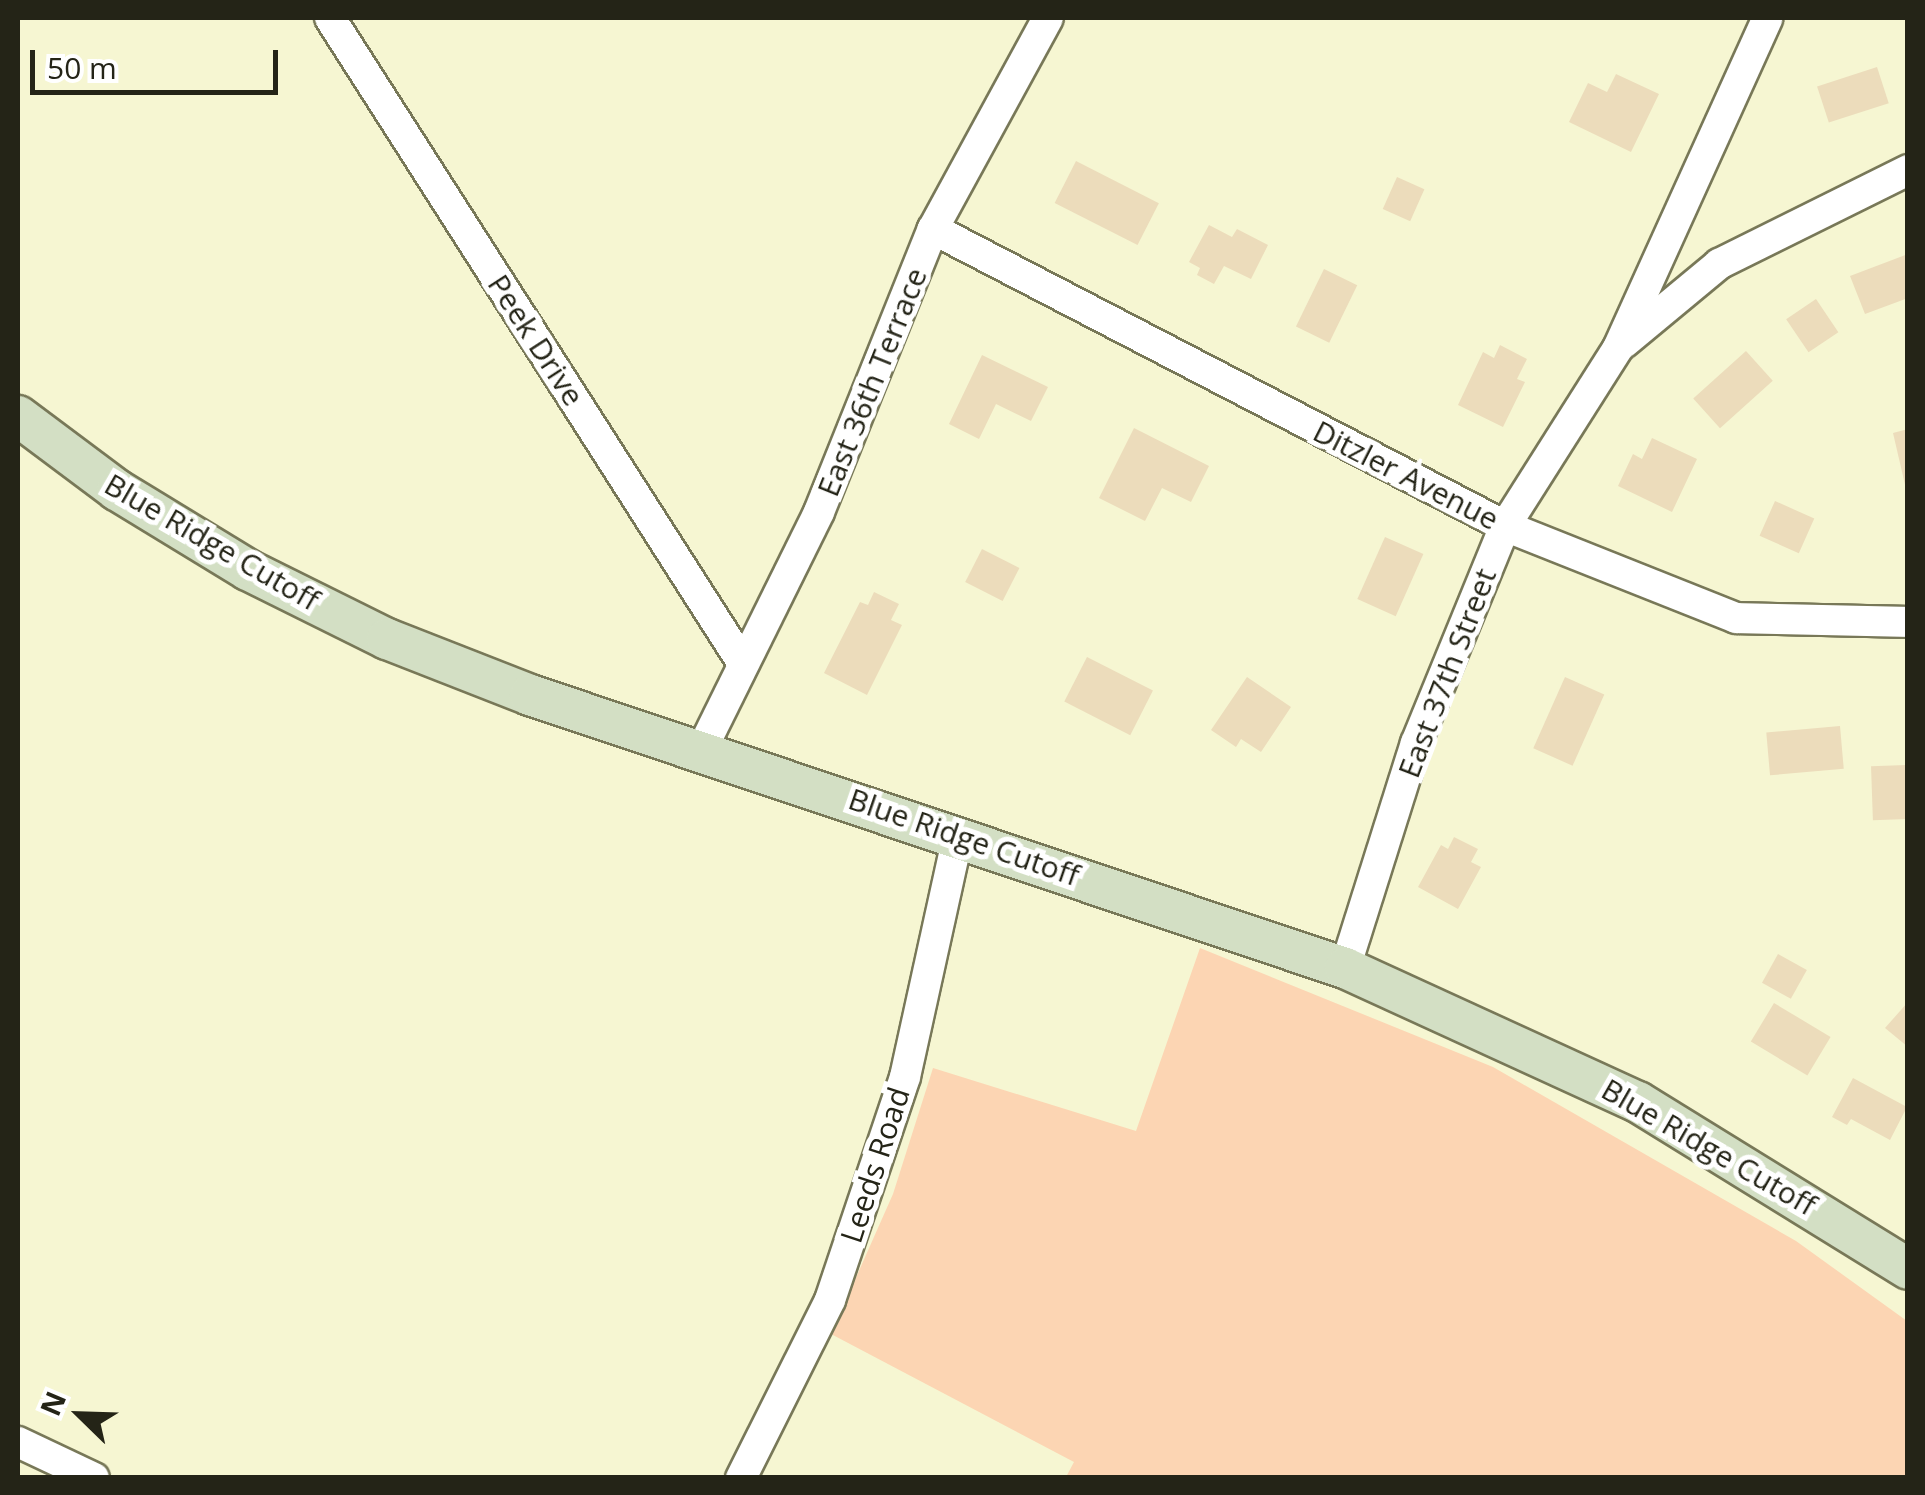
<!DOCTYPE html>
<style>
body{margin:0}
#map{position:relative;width:1925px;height:1495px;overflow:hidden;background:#f6f6d2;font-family:"Open Sans",sans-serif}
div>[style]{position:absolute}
.green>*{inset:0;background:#fcd5b3}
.building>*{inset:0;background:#ecdcbb;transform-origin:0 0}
.roads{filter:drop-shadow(2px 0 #787858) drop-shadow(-2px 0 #787858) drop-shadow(0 2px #787858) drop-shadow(0 -2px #787858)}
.street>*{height:30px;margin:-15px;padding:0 15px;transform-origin:15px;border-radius:15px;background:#fff}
.secondary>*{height:40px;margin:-20px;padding:0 20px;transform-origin:20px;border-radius:20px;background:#d3dfc4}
span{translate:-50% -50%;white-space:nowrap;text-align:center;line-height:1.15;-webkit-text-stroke:10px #fff;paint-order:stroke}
.street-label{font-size:30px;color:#242417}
.frame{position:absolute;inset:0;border:20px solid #242417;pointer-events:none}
.north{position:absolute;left:30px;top:1365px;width:100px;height:100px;-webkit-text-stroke:8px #fff;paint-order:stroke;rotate:293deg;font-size:28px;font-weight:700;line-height:40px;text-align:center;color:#242417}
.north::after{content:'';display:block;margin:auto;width:35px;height:45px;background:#242417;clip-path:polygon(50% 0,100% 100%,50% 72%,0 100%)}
.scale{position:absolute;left:30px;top:50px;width:248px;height:45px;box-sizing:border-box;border:5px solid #242417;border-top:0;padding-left:12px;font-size:30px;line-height:35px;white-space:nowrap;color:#242417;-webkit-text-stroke:8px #fff;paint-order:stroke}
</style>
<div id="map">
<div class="green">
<div style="clip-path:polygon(1200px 948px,1493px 1067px,1796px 1241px,1907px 1321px,1907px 1477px,1066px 1477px,1074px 1462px,831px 1334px,893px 1194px,933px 1068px,1136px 1131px)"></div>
</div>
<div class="building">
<div style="left:1877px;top:67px;width:38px;height:63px;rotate:72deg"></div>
<div style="clip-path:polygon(1616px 74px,1659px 94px,1631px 152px,1569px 122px,1588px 83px,1607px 92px)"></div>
<div style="left:1076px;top:161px;width:93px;height:47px;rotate:27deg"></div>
<div style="left:1397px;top:177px;width:30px;height:35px;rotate:24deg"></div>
<div style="clip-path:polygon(1209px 225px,1232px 237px,1237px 229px,1268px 245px,1251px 279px,1224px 266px,1214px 284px,1197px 275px,1200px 268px,1189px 262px)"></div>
<div style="clip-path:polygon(1908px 254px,1908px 298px,1865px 314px,1850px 276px)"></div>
<div style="left:1324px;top:269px;width:37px;height:64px;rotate:26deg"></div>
<div style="left:1816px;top:299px;width:40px;height:36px;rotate:56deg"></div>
<div style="clip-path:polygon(1500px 345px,1527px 359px,1517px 379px,1525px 382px,1503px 427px,1458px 405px,1483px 352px,1494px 358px)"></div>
<div style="left:1746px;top:351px;width:40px;height:71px;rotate:48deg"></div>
<div style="clip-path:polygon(982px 355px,1048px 387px,1031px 421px,996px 404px,979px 439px,949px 424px)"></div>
<div style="clip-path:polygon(1134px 428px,1209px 466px,1191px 502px,1162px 488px,1145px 521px,1099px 498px)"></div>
<div style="clip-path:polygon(1908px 429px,1908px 489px,1906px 489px,1893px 433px)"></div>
<div style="clip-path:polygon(1652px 438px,1697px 459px,1672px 512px,1618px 486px,1633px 454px,1642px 459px)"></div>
<div style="left:1775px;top:501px;width:43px;height:38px;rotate:24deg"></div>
<div style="left:1385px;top:537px;width:42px;height:68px;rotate:24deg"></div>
<div style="left:982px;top:549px;width:42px;height:37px;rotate:27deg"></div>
<div style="clip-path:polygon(874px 592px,899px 604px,891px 620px,902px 625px,867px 695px,824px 673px,860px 602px,868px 605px)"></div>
<div style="left:1087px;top:657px;width:74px;height:50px;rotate:27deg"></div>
<div style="clip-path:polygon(1247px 677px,1291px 707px,1261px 752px,1241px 739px,1236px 747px,1211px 730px)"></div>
<div style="left:1565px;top:677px;width:43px;height:78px;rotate:24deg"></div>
<div style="left:1840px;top:726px;width:43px;height:74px;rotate:85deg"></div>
<div style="left:1906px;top:765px;width:54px;height:35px;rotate:88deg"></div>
<div style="clip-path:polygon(1454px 837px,1478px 849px,1471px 862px,1481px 867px,1458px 909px,1418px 887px,1441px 845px,1448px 849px)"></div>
<div style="left:1778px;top:954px;width:33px;height:33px;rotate:29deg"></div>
<div style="clip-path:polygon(1908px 1002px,1908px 1047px,1885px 1028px)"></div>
<div style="left:1774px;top:1003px;width:66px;height:45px;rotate:31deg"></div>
<div style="clip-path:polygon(1853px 1078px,1907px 1107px,1890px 1140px,1851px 1119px,1847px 1125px,1832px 1117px)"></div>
</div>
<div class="roads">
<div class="street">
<div style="left:330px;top:18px;width:765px;rotate:57.39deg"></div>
<div style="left:933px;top:229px;width:645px;rotate:27.44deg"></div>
<div style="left:1505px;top:526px;width:249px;rotate:21.7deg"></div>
<div style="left:1736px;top:618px;width:172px;rotate:1.3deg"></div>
<div style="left:1624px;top:343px;width:124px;rotate:-39.7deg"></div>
<div style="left:1719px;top:264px;width:211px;rotate:-26.4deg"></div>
<div style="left:702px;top:749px;width:264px;rotate:-63.7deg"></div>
<div style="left:819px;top:512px;width:305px;rotate:-68.1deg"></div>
<div style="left:933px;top:229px;width:240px;rotate:-61.4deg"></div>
<div style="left:1345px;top:968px;width:236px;rotate:-72.5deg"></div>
<div style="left:1416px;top:743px;width:235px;rotate:-67.7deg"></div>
<div style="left:1505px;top:526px;width:211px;rotate:-57.6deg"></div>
<div style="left:1618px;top:348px;width:362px;rotate:-65.6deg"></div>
<div style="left:18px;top:1442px;width:84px;rotate:25.3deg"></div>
<div style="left:741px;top:1478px;width:199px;rotate:-63.4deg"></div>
<div style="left:830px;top:1300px;width:235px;rotate:-71.4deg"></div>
<div style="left:905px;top:1077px;width:248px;rotate:-77.6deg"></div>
</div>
<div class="secondary">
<div style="left:18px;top:416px;width:124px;rotate:36.8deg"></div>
<div style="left:117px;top:490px;width:153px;rotate:31.4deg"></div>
<div style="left:248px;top:570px;width:155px;rotate:26.4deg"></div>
<div style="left:387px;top:639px;width:154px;rotate:21.4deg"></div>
<div style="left:530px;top:695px;width:860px;rotate:18.52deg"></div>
<div style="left:1345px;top:968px;width:322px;rotate:24.6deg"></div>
<div style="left:1638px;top:1102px;width:317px;rotate:31.7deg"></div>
</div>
</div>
<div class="street-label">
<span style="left:536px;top:340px;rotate:57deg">Peek Drive</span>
<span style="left:872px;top:382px;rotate:-68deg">East 36th Terrace</span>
<span style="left:1406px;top:475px;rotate:27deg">Ditzler Avenue</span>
<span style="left:212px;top:542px;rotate:30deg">Blue Ridge Cutoff</span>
<span style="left:1447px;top:673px;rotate:-69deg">East 37th Street</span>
<span style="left:964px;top:837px;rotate:19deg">Blue Ridge Cutoff</span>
<span style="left:1709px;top:1147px;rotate:30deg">Blue Ridge Cutoff</span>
<span style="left:875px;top:1165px;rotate:-72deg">Leeds Road</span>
</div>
<div class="frame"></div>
<div class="north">N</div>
<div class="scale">50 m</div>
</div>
